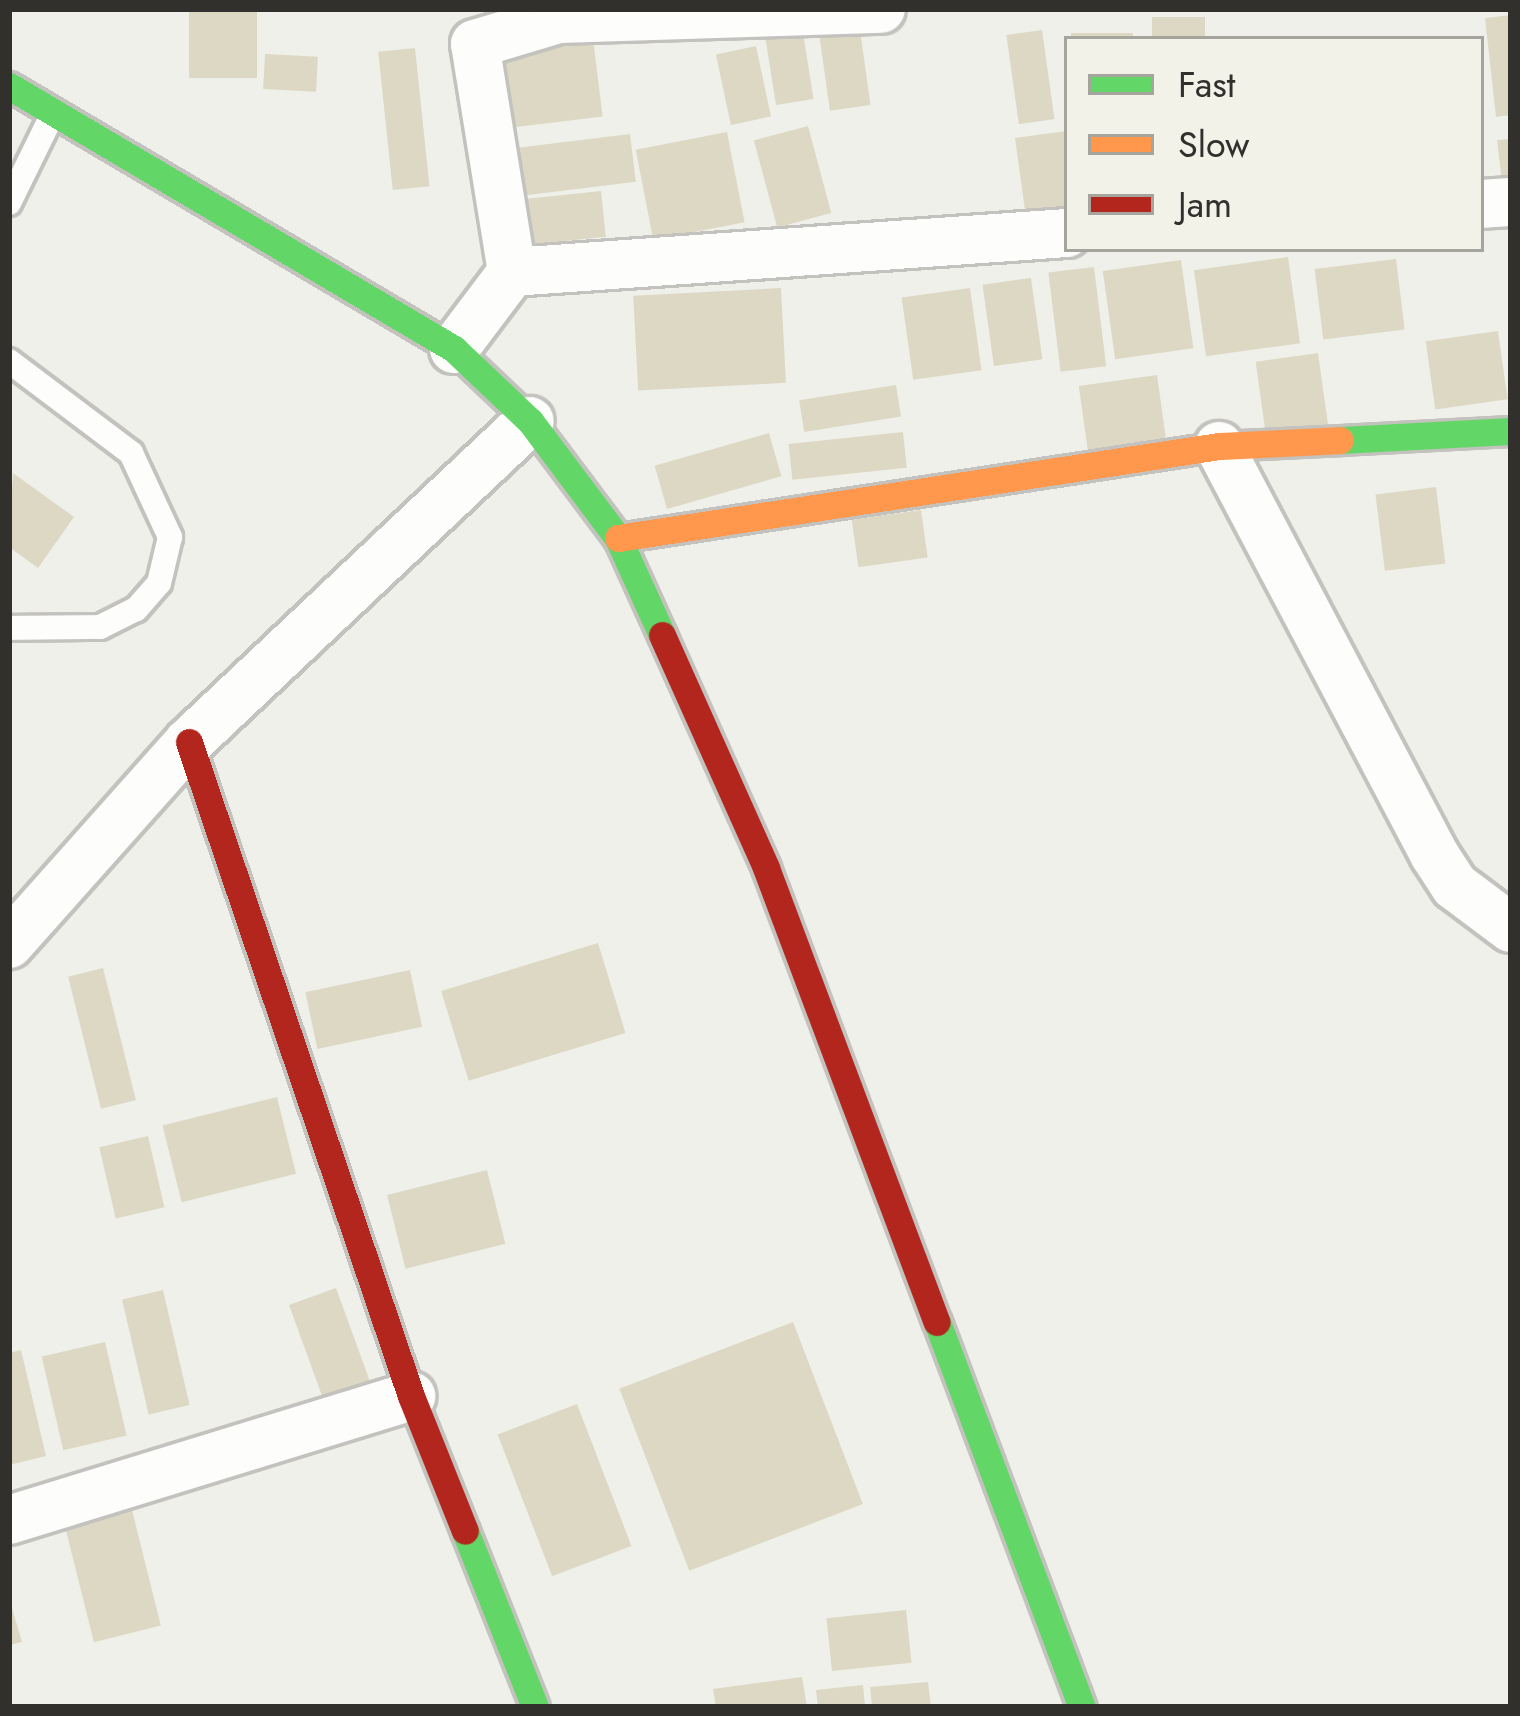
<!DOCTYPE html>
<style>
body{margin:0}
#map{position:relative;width:1520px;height:1716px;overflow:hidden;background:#f0f0eb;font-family:Jost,sans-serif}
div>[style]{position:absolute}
.building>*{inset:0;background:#dcd8c3;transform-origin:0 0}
.roads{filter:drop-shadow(3px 0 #c3c2be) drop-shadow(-3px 0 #c3c2be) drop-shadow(0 3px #c3c2be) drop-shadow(0 -3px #c3c2be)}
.lane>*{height:24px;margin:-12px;padding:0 12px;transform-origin:12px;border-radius:12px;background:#fdfdfc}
.street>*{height:48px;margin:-24px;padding:0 24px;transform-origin:24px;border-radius:24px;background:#fdfdfc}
.fast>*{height:27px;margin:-13.5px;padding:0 13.5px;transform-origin:13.5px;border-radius:13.5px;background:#63d668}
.slow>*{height:27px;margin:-13.5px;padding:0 13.5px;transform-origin:13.5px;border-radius:13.5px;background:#ff974d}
.jam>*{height:27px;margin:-13.5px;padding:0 13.5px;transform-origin:13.5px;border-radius:13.5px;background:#b3261e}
span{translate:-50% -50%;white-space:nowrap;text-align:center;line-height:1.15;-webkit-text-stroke:9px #f3f2e8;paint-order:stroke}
.frame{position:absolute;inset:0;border:12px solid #31302d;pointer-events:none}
.legend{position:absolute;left:1064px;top:36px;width:420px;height:216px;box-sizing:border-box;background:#f3f2e8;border:3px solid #a5a49d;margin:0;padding:15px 21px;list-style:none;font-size:36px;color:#31302d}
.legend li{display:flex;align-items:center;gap:24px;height:60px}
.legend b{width:60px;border:3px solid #a5a49d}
</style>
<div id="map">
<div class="building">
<div style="left:189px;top:9px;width:68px;height:69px"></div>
<div style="clip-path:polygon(1511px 15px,1511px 115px,1496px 117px,1485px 18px)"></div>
<div style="left:858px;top:16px;width:90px;height:41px;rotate:82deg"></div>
<div style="left:1152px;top:17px;width:53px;height:22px"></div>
<div style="left:801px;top:20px;width:80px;height:38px;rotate:81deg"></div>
<div style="left:1042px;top:30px;width:90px;height:36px;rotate:82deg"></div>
<div style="left:1071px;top:33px;width:62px;height:6px"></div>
<div style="left:593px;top:38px;width:79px;height:100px;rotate:83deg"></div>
<div style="left:756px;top:46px;width:72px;height:41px;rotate:78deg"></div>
<div style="left:415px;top:48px;width:139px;height:37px;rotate:84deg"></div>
<div style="left:265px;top:54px;width:53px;height:35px;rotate:3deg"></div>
<div style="left:808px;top:126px;width:90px;height:56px;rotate:75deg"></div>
<div style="clip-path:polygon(1067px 131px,1067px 220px,1027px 225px,1015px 138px)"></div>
<div style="left:727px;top:132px;width:92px;height:93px;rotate:79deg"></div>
<div style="left:630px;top:134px;width:48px;height:115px;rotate:83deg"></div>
<div style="clip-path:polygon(1511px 139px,1511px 181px,1502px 182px,1497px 140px)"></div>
<div style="left:601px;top:191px;width:46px;height:79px;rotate:84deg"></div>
<div style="left:1288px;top:257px;width:87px;height:95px;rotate:82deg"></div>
<div style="left:1396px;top:259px;width:71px;height:82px;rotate:83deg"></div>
<div style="left:1181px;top:260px;width:89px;height:79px;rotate:82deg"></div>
<div style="left:1094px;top:267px;width:100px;height:46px;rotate:83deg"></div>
<div style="left:1031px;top:278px;width:82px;height:49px;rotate:82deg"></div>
<div style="left:781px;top:288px;width:95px;height:148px;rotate:87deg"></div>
<div style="left:970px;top:288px;width:83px;height:69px;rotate:82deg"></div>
<div style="left:1498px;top:331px;width:69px;height:73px;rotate:82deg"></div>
<div style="left:1318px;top:353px;width:74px;height:63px;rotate:82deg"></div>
<div style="left:1157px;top:375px;width:75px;height:79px;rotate:82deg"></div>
<div style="left:896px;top:385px;width:32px;height:98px;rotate:81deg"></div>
<div style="left:903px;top:432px;width:36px;height:115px;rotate:84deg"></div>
<div style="left:769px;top:433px;width:45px;height:119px;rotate:74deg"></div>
<div style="clip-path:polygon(13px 473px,74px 517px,38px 568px,9px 547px)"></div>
<div style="left:1436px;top:487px;width:77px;height:61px;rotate:83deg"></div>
<div style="left:921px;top:510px;width:48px;height:70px;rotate:82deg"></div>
<div style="left:598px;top:943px;width:94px;height:164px;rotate:73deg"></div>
<div style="left:103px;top:968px;width:136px;height:36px;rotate:76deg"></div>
<div style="left:410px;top:970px;width:58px;height:107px;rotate:78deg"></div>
<div style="left:277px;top:1097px;width:79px;height:118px;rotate:76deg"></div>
<div style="left:148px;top:1136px;width:73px;height:50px;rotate:77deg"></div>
<div style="left:487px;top:1170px;width:76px;height:103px;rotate:76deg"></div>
<div style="left:336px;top:1288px;width:99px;height:50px;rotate:70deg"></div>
<div style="left:163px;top:1290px;width:118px;height:42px;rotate:77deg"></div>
<div style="left:793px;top:1322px;width:195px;height:186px;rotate:69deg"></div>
<div style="left:105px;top:1342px;width:96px;height:65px;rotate:77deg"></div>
<div style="clip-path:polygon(21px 1350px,46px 1456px,9px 1465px,9px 1353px)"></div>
<div style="left:577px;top:1404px;width:152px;height:85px;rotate:69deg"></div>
<div style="left:132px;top:1510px;width:119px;height:69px;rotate:76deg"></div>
<div style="clip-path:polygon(9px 1598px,22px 1642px,9px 1645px)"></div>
<div style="left:906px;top:1610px;width:53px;height:80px;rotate:84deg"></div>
<div style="clip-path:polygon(802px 1677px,807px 1707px,716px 1707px,713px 1689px)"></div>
<div style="clip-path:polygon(928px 1682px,931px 1707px,872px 1707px,870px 1687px)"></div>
<div style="clip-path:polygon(863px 1685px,865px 1707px,818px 1707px,816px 1690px)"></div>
</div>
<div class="roads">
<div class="lane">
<div style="left:9px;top:203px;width:100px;rotate:-63.9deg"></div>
<div style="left:9px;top:361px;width:153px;rotate:37deg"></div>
<div style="left:131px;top:453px;width:93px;rotate:65.1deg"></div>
<div style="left:170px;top:537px;width:47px;rotate:103.4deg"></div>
<div style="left:159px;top:583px;width:35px;rotate:131deg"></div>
<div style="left:136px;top:609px;width:40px;rotate:153.4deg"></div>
<div style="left:100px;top:627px;width:91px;rotate:179.4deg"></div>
</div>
<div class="street">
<div style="left:1481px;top:204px;width:30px;rotate:-4deg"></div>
<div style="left:512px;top:272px;width:556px;rotate:-4.02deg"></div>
<div style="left:454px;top:349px;width:96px;rotate:-53deg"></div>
<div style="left:512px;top:272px;width:231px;rotate:-99.2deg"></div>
<div style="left:475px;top:44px;width:88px;rotate:-16.6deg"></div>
<div style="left:559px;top:19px;width:322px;rotate:-1.8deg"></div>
<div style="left:1219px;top:446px;width:461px;rotate:62.2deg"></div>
<div style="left:1434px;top:854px;width:38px;rotate:57deg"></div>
<div style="left:1455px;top:886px;width:70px;rotate:36.9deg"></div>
<div style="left:9px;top:944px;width:271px;rotate:-48.3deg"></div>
<div style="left:189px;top:742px;width:468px;rotate:-43.3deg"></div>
<div style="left:9px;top:1520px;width:421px;rotate:-17.1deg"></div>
</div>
<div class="fast">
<div style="left:9px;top:86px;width:517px;rotate:30.58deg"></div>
<div style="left:454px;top:349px;width:105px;rotate:43.5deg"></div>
<div style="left:530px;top:421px;width:146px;rotate:53.1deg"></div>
<div style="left:618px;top:538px;width:107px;rotate:65.6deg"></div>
<div style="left:1340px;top:440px;width:171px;rotate:-3deg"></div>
<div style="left:937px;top:1322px;width:411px;rotate:69.4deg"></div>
<div style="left:465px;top:1531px;width:189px;rotate:68.3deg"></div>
</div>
<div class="slow">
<div style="left:618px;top:538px;width:608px;rotate:-8.7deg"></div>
<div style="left:1219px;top:446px;width:121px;rotate:-2.8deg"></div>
</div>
<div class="jam">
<div style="left:662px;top:635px;width:255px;rotate:65.9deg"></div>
<div style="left:766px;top:868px;width:485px;rotate:69.4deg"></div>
<div style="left:189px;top:742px;width:691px;rotate:71.25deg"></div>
<div style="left:411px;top:1396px;width:145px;rotate:68.2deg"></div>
</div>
</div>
<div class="frame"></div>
<ul class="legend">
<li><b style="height:15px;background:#63d668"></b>Fast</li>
<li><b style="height:15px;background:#ff974d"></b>Slow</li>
<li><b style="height:15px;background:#b3261e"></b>Jam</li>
</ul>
</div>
